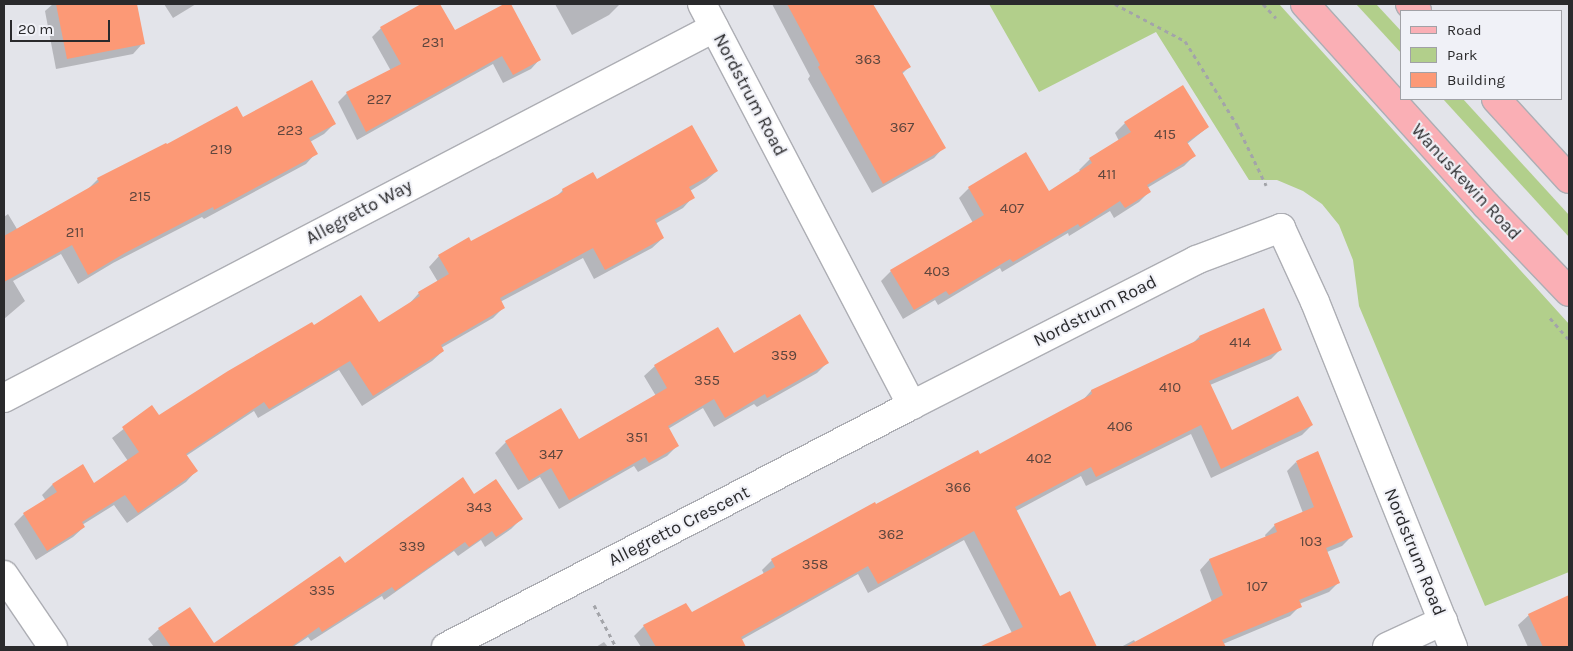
<!DOCTYPE html>
<style>
body{margin:0}
#map{position:relative;width:1573px;height:651px;overflow:hidden;background:#e3e4ea;font-family:Karla,sans-serif}
div>[style]{position:absolute}
.green>*{inset:0;background:#b2cf8b}
.shadow>*{inset:0;background:#0003}
.building>*{inset:0;background:#fc9976}
.path>*{height:3px;margin-top:-1.5px;transform-origin:0;background:repeating-linear-gradient(90deg,#a3a4a9 0 4px,transparent 0 8px)}
.roads{filter:drop-shadow(1px 0 #adaeb4) drop-shadow(-1px 0 #adaeb4) drop-shadow(0 1px #adaeb4) drop-shadow(0 -1px #adaeb4)}
.minor>*{height:28px;margin:-14px;padding:0 14px;transform-origin:14px;border-radius:14px;background:#fff}
.major>*{height:28px;margin:-14px;padding:0 14px;transform-origin:14px;border-radius:14px;background:#faafb5}
span{translate:-50% -50%;white-space:nowrap;text-align:center;line-height:1.15;-webkit-text-stroke:4px #f0f1f7;paint-order:stroke}
.number-label{font-size:15px;color:#5e463e}
.number-label span{-webkit-text-stroke-width:0}
.street-label{font-size:18px;color:#2a2a2c}
.frame{position:absolute;inset:0;border:5px solid #2a2a2c;pointer-events:none}
.legend{position:absolute;left:1400px;top:10px;width:162px;height:90px;box-sizing:border-box;background:#f0f1f7;border:1px solid #a1a1a6;margin:0;padding:6px 9px;list-style:none;font-size:15px;color:#2a2a2c}
.legend li{display:flex;align-items:center;gap:10px;height:25px}
.legend b{width:25px;border:1px solid #a1a1a6}
.scale{position:absolute;left:10px;top:20px;width:100px;height:22px;box-sizing:border-box;border:2px solid #2a2a2c;border-top:0;padding-left:6px;font-size:15px;line-height:18px;white-space:nowrap;color:#2a2a2c;-webkit-text-stroke:4px #f0f1f7;paint-order:stroke}
</style>
<div id="map">
<div class="green">
<div style="clip-path:polygon(989px 4px,1279px 4px,1569px 324px,1569px 572px,1485px 606px,1359px 306px,1353px 260px,1339px 225px,1322px 204px,1303px 191px,1277px 180px,1249px 180px,1156px 32px,1039px 92px)"></div>
<div style="clip-path:polygon(1356px 4px,1376px 4px,1402px 32px,1402px 54px)"></div>
<div style="clip-path:polygon(1443px 99px,1463px 99px,1569px 215px,1569px 237px)"></div>
</div>
<div class="shadow">
<div style="clip-path:polygon(53px 4px,136px 4px,143px 43px,133px 54px,56px 69px,45px 11px)"></div>
<div style="clip-path:polygon(164px 4px,196px 4px,173px 18px)"></div>
<div style="clip-path:polygon(424px 4px,438px 4px,454px 32px,510px 4px,540px 59px,531px 69px,503px 83px,493px 64px,357px 140px,338px 102px,347px 93px,391px 71px,372px 37px,381px 28px)"></div>
<div style="clip-path:polygon(555px 4px,618px 4px,619px 5px,609px 15px,572px 35px)"></div>
<div style="clip-path:polygon(772px 4px,872px 4px,909px 67px,902px 74px,944px 147px,934px 158px,872px 193px,808px 79px,810px 76px)"></div>
<div style="clip-path:polygon(243px 119px,334px 124px,324px 134px,310px 142px,316px 153px,306px 164px,204px 219px,202px 217px,113px 263px,78px 284px,61px 254px,13px 281px,25px 301px,4px 319px,4px 217px,8px 214px,17px 229px,87px 190px,98px 179px,166px 146px)"></div>
<div style="clip-path:polygon(1125px 123px,1208px 127px,1187px 144px,1194px 156px,1184px 166px,1147px 188px,1149px 192px,1139px 202px,1114px 218px,1110px 211px,1069px 236px,1068px 233px,1002px 272px,1000px 268px,938px 305px,935px 300px,903px 319px,881px 281px,891px 271px,973px 223px,959px 198px,969px 188px,1049px 193px,1081px 172px,1079px 170px,1090px 159px,1119px 141px,1115px 133px)"></div>
<div style="clip-path:polygon(717px 171px,706px 181px,690px 191px,693px 197px,683px 208px,655px 224px,663px 238px,652px 248px,594px 279px,583px 258px,500px 302px,504px 307px,493px 318px,441px 348px,443px 351px,432px 361px,362px 406px,339px 370px,258px 418px,254px 411px,186px 456px,196px 471px,186px 482px,127px 523px,114px 505px,82px 525px,84px 527px,73px 537px,36px 560px,14px 524px,24px 514px,46px 501px,42px 495px,52px 485px,94px 485px,128px 461px,112px 438px,152px 407px,159px 417px,314px 327px,379px 324px,409px 304px,419px 293px,438px 282px,429px 267px,439px 256px,471px 242px,555px 198px,563px 190px,596px 181px)"></div>
<div style="clip-path:polygon(1199px 337px,1281px 349px,1271px 359px,1210px 385px,1232px 432px,1312px 425px,1302px 435px,1211px 478px,1191px 434px,1086px 486px,1081px 476px,1016px 511px,1060px 597px,1070px 593px,1096px 647px,992px 647px,1001px 638px,1012px 633px,964px 540px,868px 593px,858px 574px,741px 640px,744px 647px,641px 647px,634px 636px,644px 626px,691px 614px,764px 574px,762px 570px,772px 560px,876px 505px,980px 456px,1082px 401px,1091px 391px,1193px 343px)"></div>
<div style="clip-path:polygon(733px 355px,827px 363px,817px 373px,757px 407px,754px 404px,714px 427px,703px 408px,668px 429px,678px 445px,667px 456px,638px 472px,634px 466px,559px 509px,540px 477px,518px 490px,495px 453px,506px 442px,579px 440px,656px 396px,644px 376px,655px 366px)"></div>
<div style="clip-path:polygon(1296px 462px,1352px 536px,1342px 546px,1327px 552px,1339px 582px,1329px 592px,1299px 604px,1300px 606px,1290px 616px,1223px 644px,1223px 647px,1121px 647px,1134px 640px,1136px 643px,1212px 602px,1200px 570px,1209px 560px,1266px 538px,1265px 535px,1275px 525px,1303px 513px,1287px 471px)"></div>
<div style="clip-path:polygon(474px 496px,521px 519px,511px 529px,485px 547px,481px 540px,458px 556px,454px 551px,384px 600px,382px 596px,311px 641px,308px 637px,293px 647px,154px 647px,148px 639px,159px 629px,213px 645px,344px 565px)"></div>
<div style="clip-path:polygon(1569px 597px,1569px 647px,1528px 647px,1518px 625px,1529px 615px)"></div>
<div style="clip-path:polygon(604px 642px,608px 647px,596px 647px)"></div>
</div>
<div class="building">
<div style="clip-path:polygon(56px 4px,137px 4px,145px 44px,67px 59px)"></div>
<div style="clip-path:polygon(421px 4px,440px 4px,455px 30px,504px 4px,511px 4px,541px 60px,513px 75px,502px 56px,366px 132px,346px 92px,401px 64px,380px 27px)"></div>
<div style="clip-path:polygon(787px 4px,873px 4px,911px 67px,902px 72px,946px 148px,883px 184px,818px 67px,820px 65px)"></div>
<div style="clip-path:polygon(312px 80px,336px 124px,309px 138px,318px 154px,214px 210px,213px 207px,125px 253px,88px 275px,72px 245px,4px 282px,4px 236px,99px 182px,97px 178px,166px 143px,167px 144px,237px 106px,243px 117px)"></div>
<div style="clip-path:polygon(1183px 85px,1209px 127px,1187px 142px,1196px 156px,1147px 185px,1151px 192px,1125px 208px,1120px 201px,1080px 227px,1078px 224px,1013px 262px,1010px 259px,949px 295px,946px 291px,914px 310px,890px 270px,984px 215px,968px 187px,1026px 152px,1049px 191px,1092px 163px,1089px 158px,1131px 132px,1124px 122px)"></div>
<div style="clip-path:polygon(692px 125px,718px 171px,689px 187px,695px 198px,655px 220px,664px 238px,605px 270px,593px 248px,500px 298px,505px 308px,441px 345px,444px 351px,373px 396px,350px 361px,269px 409px,264px 402px,186px 454px,198px 471px,138px 513px,125px 495px,82px 522px,85px 527px,47px 551px,23px 513px,57px 492px,52px 484px,83px 464px,94px 483px,139px 452px,122px 427px,152px 405px,159px 415px,228px 371px,312px 322px,314px 325px,361px 295px,379px 322px,420px 296px,418px 292px,449px 274px,438px 255px,469px 237px,471px 241px,563px 192px,562px 189px,593px 172px,597px 179px)"></div>
<div style="clip-path:polygon(1264px 308px,1282px 350px,1209px 381px,1232px 430px,1298px 396px,1313px 425px,1221px 469px,1201px 425px,1096px 477px,1091px 467px,1015px 507px,1060px 596px,1070px 591px,1097px 647px,979px 647px,1023px 627px,974px 531px,878px 584px,868px 566px,741px 637px,746px 647px,656px 647px,643px 625px,686px 603px,692px 612px,775px 567px,771px 559px,875px 502px,876px 504px,978px 450px,980px 454px,1092px 394px,1091px 390px,1200px 339px,1199px 336px)"></div>
<div style="clip-path:polygon(800px 314px,829px 363px,767px 398px,765px 394px,725px 418px,714px 399px,668px 426px,679px 446px,649px 463px,645px 457px,569px 500px,551px 468px,529px 481px,505px 441px,561px 408px,579px 439px,667px 388px,654px 365px,718px 327px,734px 353px)"></div>
<div style="clip-path:polygon(1318px 451px,1353px 537px,1326px 548px,1340px 583px,1299px 600px,1302px 607px,1222px 640px,1226px 647px,1125px 647px,1223px 595px,1209px 559px,1277px 532px,1274px 524px,1314px 507px,1296px 461px)"></div>
<div style="clip-path:polygon(463px 477px,474px 494px,496px 479px,523px 519px,496px 537px,492px 531px,469px 547px,465px 542px,395px 591px,392px 587px,322px 632px,319px 627px,291px 647px,171px 647px,158px 628px,190px 607px,214px 643px,340px 556px,345px 563px)"></div>
<div style="clip-path:polygon(1569px 595px,1569px 647px,1543px 647px,1528px 614px)"></div>
</div>
<div class="path">
<div style="left:1115px;top:4px;width:79px;rotate:27.9deg"></div>
<div style="left:1185px;top:41px;width:99px;rotate:58.2deg"></div>
<div style="left:1237px;top:125px;width:67px;rotate:64.2deg"></div>
<div style="left:1263px;top:4px;width:19px;rotate:47deg"></div>
<div style="left:1550px;top:318px;width:29px;rotate:49deg"></div>
<div style="left:594px;top:605px;width:47px;rotate:62.4deg"></div>
</div>
<div class="roads">
<div class="minor">
<div style="left:702px;top:4px;width:453px;rotate:62.4deg"></div>
<div style="left:912px;top:405px;width:319px;rotate:-27deg"></div>
<div style="left:1196px;top:260px;width:91px;rotate:-20.6deg"></div>
<div style="left:1281px;top:228px;width:81px;rotate:65.3deg"></div>
<div style="left:1315px;top:302px;width:372px;rotate:68.2deg"></div>
<div style="left:4px;top:398px;width:801px;rotate:-27.53deg"></div>
<div style="left:4px;top:575px;width:87px;rotate:55.8deg"></div>
<div style="left:446px;top:647px;width:525px;rotate:-27.44deg"></div>
<div style="left:1387px;top:647px;width:62px;rotate:-24.9deg"></div>
</div>
<div class="major">
<div style="left:1305px;top:4px;width:270px;rotate:48deg"></div>
<div style="left:1486px;top:205px;width:120px;rotate:46.3deg"></div>
<div style="left:1410px;top:4px;width:10px;rotate:45deg"></div>
<div style="left:1496px;top:99px;width:108px;rotate:47.6deg"></div>
</div>
</div>
<div class="number-label">
<span style="left:433px;top:43px">231</span>
<span style="left:868px;top:60px">363</span>
<span style="left:379px;top:100px">227</span>
<span style="left:902px;top:128px">367</span>
<span style="left:290px;top:131px">223</span>
<span style="left:1165px;top:135px">415</span>
<span style="left:221px;top:150px">219</span>
<span style="left:1107px;top:175px">411</span>
<span style="left:140px;top:197px">215</span>
<span style="left:1012px;top:209px">407</span>
<span style="left:75px;top:233px">211</span>
<span style="left:937px;top:272px">403</span>
<span style="left:1240px;top:343px">414</span>
<span style="left:784px;top:356px">359</span>
<span style="left:707px;top:381px">355</span>
<span style="left:1170px;top:388px">410</span>
<span style="left:1120px;top:427px">406</span>
<span style="left:637px;top:438px">351</span>
<span style="left:551px;top:455px">347</span>
<span style="left:1039px;top:459px">402</span>
<span style="left:958px;top:488px">366</span>
<span style="left:479px;top:508px">343</span>
<span style="left:891px;top:535px">362</span>
<span style="left:1311px;top:542px">103</span>
<span style="left:412px;top:547px">339</span>
<span style="left:815px;top:565px">358</span>
<span style="left:1257px;top:587px">107</span>
<span style="left:322px;top:591px">335</span>
</div>
<div class="street-label">
<span style="left:750px;top:95px;rotate:62deg">Nordstrum Road</span>
<span style="left:1466px;top:182px;rotate:47deg">Wanuskewin Road</span>
<span style="left:359px;top:212px;rotate:-28deg">Allegretto Way</span>
<span style="left:1095px;top:311px;rotate:-27deg">Nordstrum Road</span>
<span style="left:679px;top:526px;rotate:-27deg">Allegretto Crescent</span>
<span style="left:1415px;top:552px;rotate:68deg">Nordstrum Road</span>
</div>
<div class="frame"></div>
<ul class="legend">
<li><b style="height:6px;background:#faafb5"></b>Road</li>
<li><b style="height:14px;background:#b2cf8b"></b>Park</li>
<li><b style="height:14px;background:#fc9976"></b>Building</li>
</ul>
<div class="scale">20 m</div>
</div>
